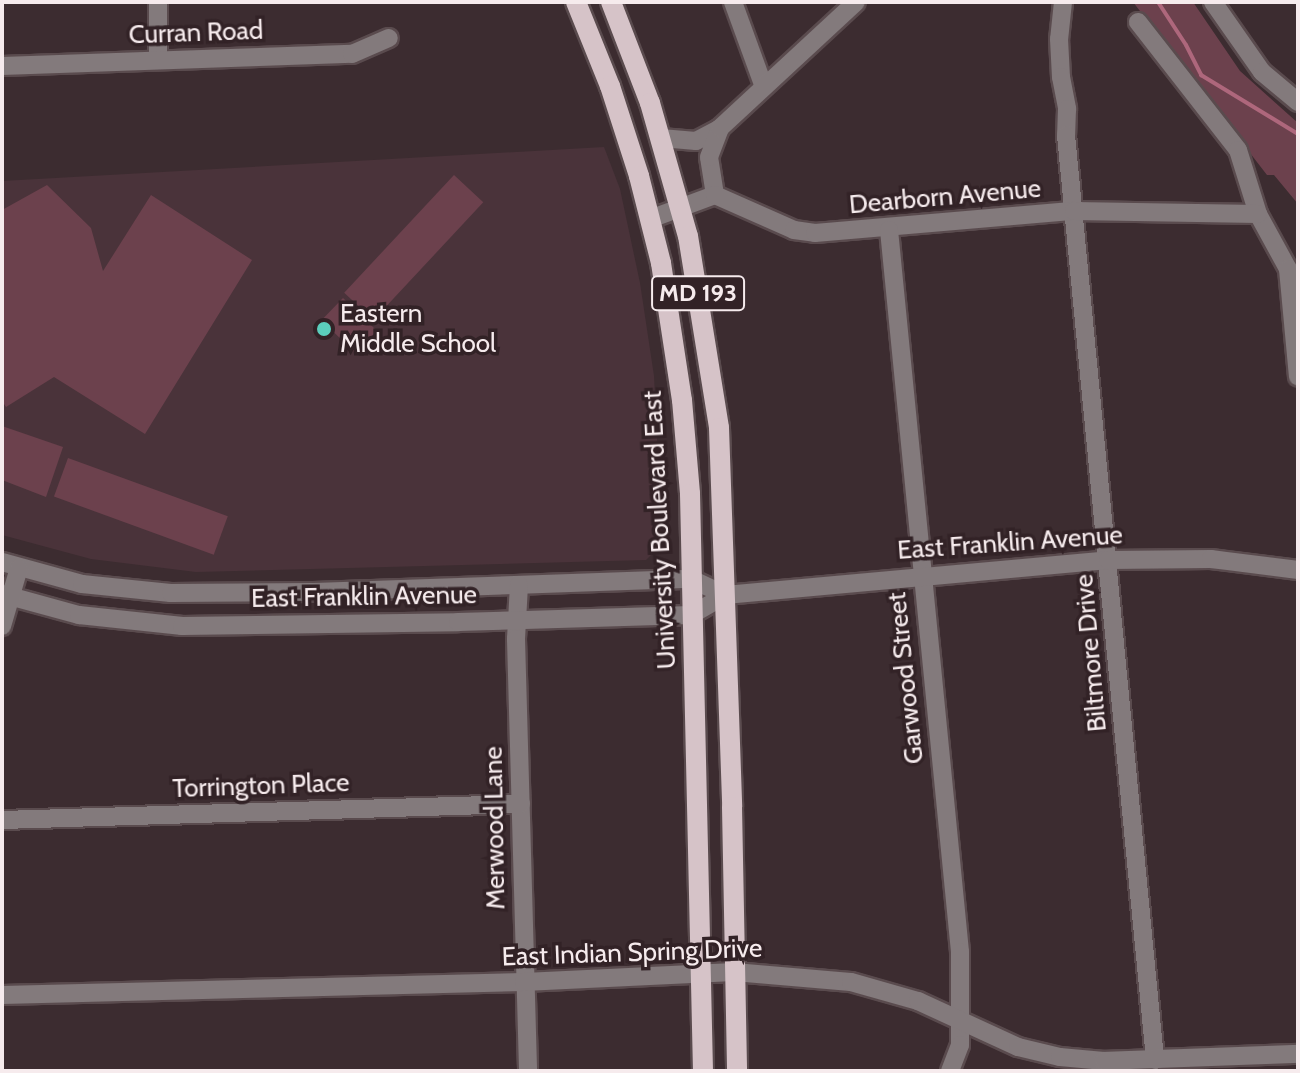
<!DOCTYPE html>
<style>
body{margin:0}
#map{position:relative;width:1300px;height:1073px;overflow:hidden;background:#3c2c30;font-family:Cabin,sans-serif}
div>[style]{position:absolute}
.built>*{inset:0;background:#4a333a}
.green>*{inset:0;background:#6c414d;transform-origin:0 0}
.stream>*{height:4px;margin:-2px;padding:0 2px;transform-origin:2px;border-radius:2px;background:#ae677c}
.roads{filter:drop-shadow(2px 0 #5a4b4e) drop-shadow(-2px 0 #5a4b4e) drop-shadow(0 2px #5a4b4e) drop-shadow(0 -2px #5a4b4e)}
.minor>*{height:18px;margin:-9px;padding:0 9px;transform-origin:9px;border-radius:9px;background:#837a7c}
.major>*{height:20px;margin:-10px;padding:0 10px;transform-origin:10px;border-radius:10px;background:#d6c3c8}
.dots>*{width:22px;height:22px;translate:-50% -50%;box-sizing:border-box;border:4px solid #322226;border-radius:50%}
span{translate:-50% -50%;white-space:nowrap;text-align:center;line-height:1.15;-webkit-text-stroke:7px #322226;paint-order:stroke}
.shield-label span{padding:2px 6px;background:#322226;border:2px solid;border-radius:6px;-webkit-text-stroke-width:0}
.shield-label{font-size:24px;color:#f6ebed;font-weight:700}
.street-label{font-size:26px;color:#f6ebed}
.poi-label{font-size:26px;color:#f6ebed}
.left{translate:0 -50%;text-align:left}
.frame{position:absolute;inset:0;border:4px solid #f6ebed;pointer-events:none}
</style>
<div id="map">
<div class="built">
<div style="clip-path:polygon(604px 147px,620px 189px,640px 283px,654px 376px,662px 544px,646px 560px,196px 572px,91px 559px,2px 535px,2px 181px)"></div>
</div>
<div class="green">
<div style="clip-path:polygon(1133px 2px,1193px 2px,1240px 71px,1298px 123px,1298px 204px,1274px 175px,1267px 175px)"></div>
<div style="left:454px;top:175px;width:40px;height:161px;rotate:43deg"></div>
<div style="clip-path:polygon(47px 185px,91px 228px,103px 271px,151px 195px,252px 260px,145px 434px,54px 377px,6px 407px,2px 401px,2px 210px)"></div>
<div style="left:343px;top:298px;width:47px;height:31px;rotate:44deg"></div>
<div style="clip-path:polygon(2px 426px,63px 447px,46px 497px,2px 480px)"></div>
<div style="left:68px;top:458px;width:170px;height:41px;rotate:20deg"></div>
</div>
<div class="stream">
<div style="left:1158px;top:2px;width:51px;rotate:56.9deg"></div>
<div style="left:1186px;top:45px;width:34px;rotate:63deg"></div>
<div style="left:1201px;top:75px;width:114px;rotate:31.3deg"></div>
</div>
<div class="roads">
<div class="minor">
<div style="left:733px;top:2px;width:90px;rotate:70deg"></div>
<div style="left:1063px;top:2px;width:37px;rotate:96deg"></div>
<div style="left:1059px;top:39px;width:38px;rotate:87deg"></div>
<div style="left:1061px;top:77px;width:33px;rotate:79deg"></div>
<div style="left:1067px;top:109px;width:26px;rotate:92deg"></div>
<div style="left:1066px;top:135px;width:929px;rotate:84.5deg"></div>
<div style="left:1213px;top:2px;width:85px;rotate:55deg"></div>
<div style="left:1262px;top:72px;width:47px;rotate:39.8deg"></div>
<div style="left:1138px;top:22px;width:162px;rotate:52deg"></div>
<div style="left:1238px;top:150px;width:67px;rotate:72.6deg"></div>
<div style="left:1258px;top:214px;width:63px;rotate:61.4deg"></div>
<div style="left:1288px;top:269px;width:108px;rotate:84.7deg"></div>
<div style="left:158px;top:60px;width:58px;rotate:-90deg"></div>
<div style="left:2px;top:66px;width:350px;rotate:-2deg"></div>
<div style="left:352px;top:54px;width:40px;rotate:-23.4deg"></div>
<div style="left:661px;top:138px;width:35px;rotate:5deg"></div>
<div style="left:696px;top:141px;width:27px;rotate:-28deg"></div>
<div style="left:715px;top:195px;width:38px;rotate:-99deg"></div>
<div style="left:709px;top:157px;width:31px;rotate:-69deg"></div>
<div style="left:720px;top:128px;width:185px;rotate:-42.8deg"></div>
<div style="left:650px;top:219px;width:69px;rotate:-20.3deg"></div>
<div style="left:715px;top:195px;width:86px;rotate:23.9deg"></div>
<div style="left:794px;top:230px;width:21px;rotate:8deg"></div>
<div style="left:815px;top:233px;width:260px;rotate:-4.9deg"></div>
<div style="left:1074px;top:211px;width:184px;rotate:0.9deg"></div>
<div style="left:889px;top:230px;width:725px;rotate:84.38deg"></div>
<div style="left:960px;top:952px;width:93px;rotate:90deg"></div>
<div style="left:960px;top:1045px;width:28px;rotate:111deg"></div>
<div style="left:2px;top:562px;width:83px;rotate:15.4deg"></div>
<div style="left:82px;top:584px;width:89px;rotate:5.8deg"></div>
<div style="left:171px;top:593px;width:143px;rotate:-0.4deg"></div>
<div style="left:314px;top:592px;width:377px;rotate:-2deg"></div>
<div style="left:691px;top:579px;width:38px;rotate:25deg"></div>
<div style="left:519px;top:585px;width:54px;rotate:93.2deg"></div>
<div style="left:516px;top:639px;width:432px;rotate:88.4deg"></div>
<div style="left:2px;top:594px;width:80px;rotate:15.3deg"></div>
<div style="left:79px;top:615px;width:104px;rotate:6.1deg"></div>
<div style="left:182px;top:626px;width:276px;rotate:-0.8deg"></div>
<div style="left:458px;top:622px;width:233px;rotate:-1.7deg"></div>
<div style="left:691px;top:615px;width:39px;rotate:-30deg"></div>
<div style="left:725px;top:595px;width:385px;rotate:-5.2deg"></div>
<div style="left:1108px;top:560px;width:103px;rotate:-0.6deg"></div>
<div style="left:1211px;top:559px;width:88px;rotate:7.2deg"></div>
<div style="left:2px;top:626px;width:60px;rotate:-73.7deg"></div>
<div style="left:2px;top:820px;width:519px;rotate:-1.77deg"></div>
<div style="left:2px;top:995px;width:522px;rotate:-1.43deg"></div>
<div style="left:524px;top:982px;width:210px;rotate:-2.7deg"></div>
<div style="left:734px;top:972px;width:117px;rotate:4.9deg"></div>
<div style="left:851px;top:982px;width:70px;rotate:15.8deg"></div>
<div style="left:918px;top:1001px;width:110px;rotate:24.7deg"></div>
<div style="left:1018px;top:1047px;width:43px;rotate:13.4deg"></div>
<div style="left:1060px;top:1057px;width:44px;rotate:5.2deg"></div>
<div style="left:1104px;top:1061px;width:194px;rotate:-2.1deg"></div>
</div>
<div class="major">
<div style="left:576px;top:2px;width:91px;rotate:68deg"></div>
<div style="left:610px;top:86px;width:95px;rotate:72.1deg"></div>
<div style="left:639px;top:176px;width:90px;rotate:75.8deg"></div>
<div style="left:661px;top:263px;width:139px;rotate:81.3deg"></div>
<div style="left:682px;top:400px;width:94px;rotate:85.1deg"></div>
<div style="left:690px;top:494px;width:577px;rotate:88.71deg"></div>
<div style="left:611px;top:2px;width:108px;rotate:68.9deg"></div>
<div style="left:650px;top:103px;width:138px;rotate:74.1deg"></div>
<div style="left:688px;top:236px;width:194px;rotate:80.8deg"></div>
<div style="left:719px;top:428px;width:379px;rotate:88deg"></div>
<div style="left:732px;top:807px;width:264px;rotate:88.9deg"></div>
</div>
</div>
<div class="dots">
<div style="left:324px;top:329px;background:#5bcebc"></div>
</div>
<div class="shield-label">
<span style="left:698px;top:293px">MD 193</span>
</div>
<div class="street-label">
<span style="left:196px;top:33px;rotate:-2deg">Curran Road</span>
<span style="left:945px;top:197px;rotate:-5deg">Dearborn Avenue</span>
<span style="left:660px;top:530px;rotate:-93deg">University Boulevard East</span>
<span style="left:1010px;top:543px;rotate:-4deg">East Franklin Avenue</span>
<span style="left:364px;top:597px;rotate:-1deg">East Franklin Avenue</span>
<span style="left:1091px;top:653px;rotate:-95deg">Biltmore Drive</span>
<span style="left:906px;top:678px;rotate:-96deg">Garwood Street</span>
<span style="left:261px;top:786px;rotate:-2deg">Torrington Place</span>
<span style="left:495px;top:828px;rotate:-91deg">Merwood Lane</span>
<span style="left:632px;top:953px;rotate:-2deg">East Indian Spring Drive</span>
</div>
<div class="poi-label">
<span class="left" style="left:340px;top:329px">Eastern<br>Middle School</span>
</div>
<div class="frame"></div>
</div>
